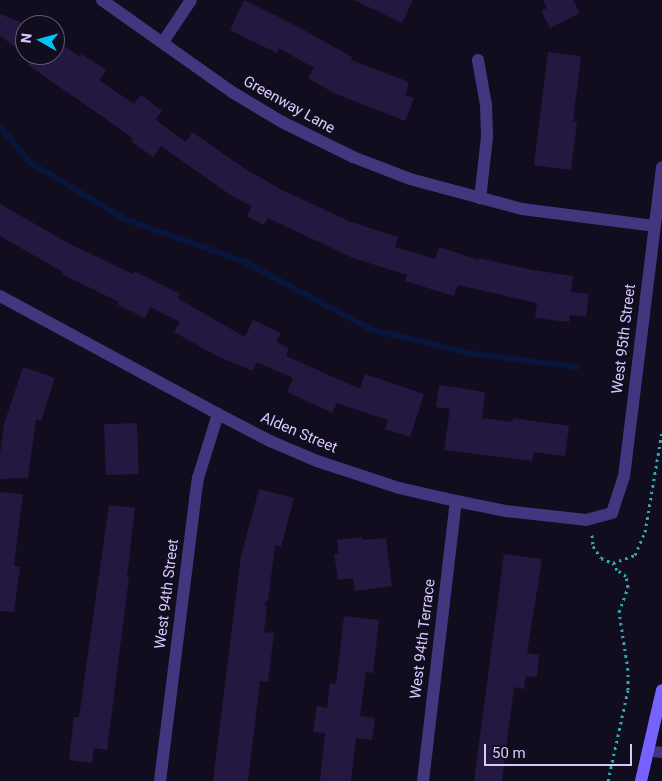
<!DOCTYPE html>
<style>
body{margin:0}
#map{position:relative;width:662px;height:781px;overflow:hidden;background:#120c1f;font-family:Roboto,sans-serif}
div>[style]{position:absolute}
.stream>*{height:5.5px;margin:-2.75px;padding:0 2.75px;transform-origin:2.75px;border-radius:2.75px;background:#09163c}
.building>*{inset:0;background:#251840;transform-origin:0 0}
.path>*{height:3px;margin-top:-1.5px;transform-origin:0;background:repeating-linear-gradient(90deg,#2daab1 0 2.5px,transparent 0 6.5px)}
.service>*{height:11px;margin:-5.5px;padding:0 5.5px;transform-origin:5.5px;border-radius:5.5px;background:#42377f}
.minor>*{height:12px;margin:-6px;padding:0 6px;transform-origin:6px;border-radius:6px;background:#42377f}
.secondary>*{height:12px;margin:-6px;padding:0 6px;transform-origin:6px;border-radius:6px;background:#7762ff}
span{translate:-50% -50%;white-space:nowrap;text-align:center;line-height:1.15;-webkit-text-stroke:4.5px #120c1f;paint-order:stroke}
.street-label{font-size:15px;color:#d6cbff}
.north{position:absolute;left:15px;top:15px;width:50px;height:50px;box-sizing:border-box;background:#120c1f;border:1px solid #605879;border-radius:50%;rotate:277deg;font-size:14px;font-weight:700;line-height:20px;text-align:center;color:#d6cbff}
.north::after{content:'';display:block;margin:auto;width:18px;height:22px;background:#00c2f6;clip-path:polygon(50% 0,100% 100%,50% 72%,0 100%)}
.scale{position:absolute;left:484px;top:744px;width:148px;height:22px;box-sizing:border-box;border:2px solid #d6cbff;border-top:0;padding-left:6px;font-size:15px;line-height:18px;white-space:nowrap;color:#d6cbff;-webkit-text-stroke:4px #120c1f;paint-order:stroke}
</style>
<div id="map">
<div class="stream">
<div style="left:0;top:126px;width:48px;rotate:50deg"></div>
<div style="left:31px;top:163px;width:109px;rotate:30.8deg"></div>
<div style="left:125px;top:219px;width:127px;rotate:19.7deg"></div>
<div style="left:245px;top:262px;width:145px;rotate:28deg"></div>
<div style="left:373px;top:330px;width:104px;rotate:13.4deg"></div>
<div style="left:474px;top:354px;width:104px;rotate:7.2deg"></div>
</div>
<div class="building">
<div style="clip-path:polygon(244px 0,289px 22px,352px 57px,351px 60px,409px 82px,405px 95px,414px 98px,405px 121px,334px 93px,308px 78px,314px 68px,279px 48px,277px 53px,230px 30px)"></div>
<div style="clip-path:polygon(354px 0,413px 0,402px 23px)"></div>
<div style="clip-path:polygon(543px 0,573px 0,580px 13px,550px 28px,541px 11px,547px 8px)"></div>
<div style="clip-path:polygon(0 14px,25px 24px,25px 54px,0 36px)"></div>
<div style="clip-path:polygon(55px 39px,80px 57px,82px 54px,106px 70px,99px 80px,134px 104px,141px 95px,162px 111px,155px 119px,186px 142px,192px 132px,244px 168px,282px 190px,351px 222px,398px 237px,395px 247px,435px 259px,439px 247px,479px 260px,479px 258px,533px 270px,573px 276px,571px 292px,589px 294px,586px 317px,570px 315px,569px 322px,535px 318px,537px 303px,458px 285px,454px 296px,405px 281px,407px 275px,353px 258px,268px 218px,264px 225px,247px 216px,252px 206px,232px 196px,161px 146px,153px 157px,131px 141px,133px 138px,28px 65px,35px 55px,55px 55px)"></div>
<div style="clip-path:polygon(548px 52px,581px 56px,573px 121px,577px 122px,571px 170px,534px 165px)"></div>
<div style="clip-path:polygon(0 204px,68px 243px,133px 274px,134px 271px,180px 294px,177px 298px,245px 337px,253px 320px,281px 333px,276px 342px,289px 348px,286px 356px,360px 389px,365px 374px,424px 394px,410px 437px,385px 429px,388px 420px,337px 403px,332px 413px,287px 392px,293px 378px,257px 362px,253px 371px,219px 357px,174px 332px,180px 322px,150px 307px,145px 318px,117px 304px,119px 302px,62px 274px,63px 272px,0 236px)"></div>
<div style="clip-path:polygon(23px 367px,55px 378px,41px 421px,36px 419px,28px 478px,0 479px,0 454px,4px 424px)"></div>
<div style="clip-path:polygon(439px 385px,485px 392px,482px 418px,512px 422px,513px 418px,569px 426px,565px 456px,534px 452px,532px 461px,444px 450px,450px 409px,436px 407px)"></div>
<div style="left:137px;top:423px;width:51px;height:33px;rotate:88deg"></div>
<div style="clip-path:polygon(259px 489px,294px 498px,281px 547px,275px 545px,268px 601px,265px 601px,265px 606px,267px 606px,264px 632px,274px 633px,268px 682px,260px 681px,248px 781px,213px 781px,241px 556px)"></div>
<div style="clip-path:polygon(0 492px,23px 494px,14px 566px,20px 567px,14px 612px,0 611px)"></div>
<div style="clip-path:polygon(109px 505px,135px 508px,127px 577px,129px 577px,107px 750px,94px 748px,92px 763px,69px 760px,74px 717px,79px 717px)"></div>
<div style="clip-path:polygon(362px 537px,362px 540px,386px 538px,392px 586px,355px 591px,353px 578px,338px 580px,334px 554px,339px 554px,337px 540px)"></div>
<div style="clip-path:polygon(504px 554px,542px 559px,527px 653px,539px 655px,537px 677px,526px 676px,524px 689px,514px 687px,502px 781px,474px 781px)"></div>
<div style="clip-path:polygon(344px 616px,379px 620px,373px 673px,366px 672px,360px 716px,375px 718px,372px 740px,356px 738px,351px 781px,320px 781px,325px 733px,313px 732px,317px 706px,327px 708px,330px 683px,336px 684px)"></div>
</div>
<div class="path">
<div style="left:592px;top:535px;width:11px;rotate:85deg"></div>
<div style="left:593px;top:546px;width:14px;rotate:56deg"></div>
<div style="left:601px;top:558px;width:13px;rotate:23deg"></div>
<div style="left:613px;top:563px;width:23px;rotate:-20deg"></div>
<div style="left:635px;top:555px;width:25px;rotate:-67deg"></div>
<div style="left:645px;top:532px;width:102px;rotate:-80.4deg"></div>
<div style="left:608px;top:781px;width:93px;rotate:-77.6deg"></div>
<div style="left:628px;top:690px;width:20px;rotate:-90deg"></div>
<div style="left:628px;top:670px;width:59px;rotate:-98.8deg"></div>
<div style="left:619px;top:612px;width:27px;rotate:-70deg"></div>
<div style="left:628px;top:587px;width:11px;rotate:-100deg"></div>
<div style="left:626px;top:576px;width:11px;rotate:-146deg"></div>
<div style="left:617px;top:570px;width:8px;rotate:-120deg"></div>
</div>
<div class="service">
<div style="left:649px;top:751px;width:13px;rotate:4deg"></div>
</div>
<div class="minor">
<div style="left:102px;top:0;width:159px;rotate:35.3deg"></div>
<div style="left:232px;top:92px;width:58px;rotate:31deg"></div>
<div style="left:282px;top:122px;width:79px;rotate:26.2deg"></div>
<div style="left:353px;top:157px;width:61px;rotate:21.1deg"></div>
<div style="left:410px;top:179px;width:116px;rotate:15deg"></div>
<div style="left:522px;top:209px;width:133px;rotate:7.3deg"></div>
<div style="left:163px;top:42px;width:50px;rotate:-56.3deg"></div>
<div style="left:478px;top:60px;width:46px;rotate:79.9deg"></div>
<div style="left:486px;top:105px;width:32px;rotate:88deg"></div>
<div style="left:487px;top:137px;width:62px;rotate:96.4deg"></div>
<div style="left:0;top:296px;width:248px;rotate:28.4deg"></div>
<div style="left:218px;top:414px;width:59px;rotate:27.4deg"></div>
<div style="left:270px;top:441px;width:51px;rotate:23.1deg"></div>
<div style="left:317px;top:461px;width:86px;rotate:18.2deg"></div>
<div style="left:399px;top:488px;width:58px;rotate:12.8deg"></div>
<div style="left:456px;top:501px;width:50px;rotate:11.5deg"></div>
<div style="left:505px;top:511px;width:81px;rotate:6.3deg"></div>
<div style="left:586px;top:520px;width:27px;rotate:-15deg"></div>
<div style="left:612px;top:513px;width:38px;rotate:-72deg"></div>
<div style="left:624px;top:477px;width:312px;rotate:-83deg"></div>
<div style="left:160px;top:781px;width:284px;rotate:-82.9deg"></div>
<div style="left:195px;top:499px;width:21px;rotate:-82deg"></div>
<div style="left:198px;top:478px;width:67px;rotate:-72.6deg"></div>
<div style="left:423px;top:781px;width:282px;rotate:-83.3deg"></div>
</div>
<div class="secondary">
<div style="left:641px;top:781px;width:93px;rotate:-77deg"></div>
</div>
<div class="street-label">
<span style="left:289px;top:105px;rotate:29deg">Greenway Lane</span>
<span style="left:624px;top:339px;rotate:-83deg">West 95th Street</span>
<span style="left:299px;top:433px;rotate:23deg">Alden Street</span>
<span style="left:167px;top:594px;rotate:-83deg">West 94th Street</span>
<span style="left:423px;top:639px;rotate:-83deg">West 94th Terrace</span>
</div>
<div class="north">N</div>
<div class="scale">50 m</div>
</div>
